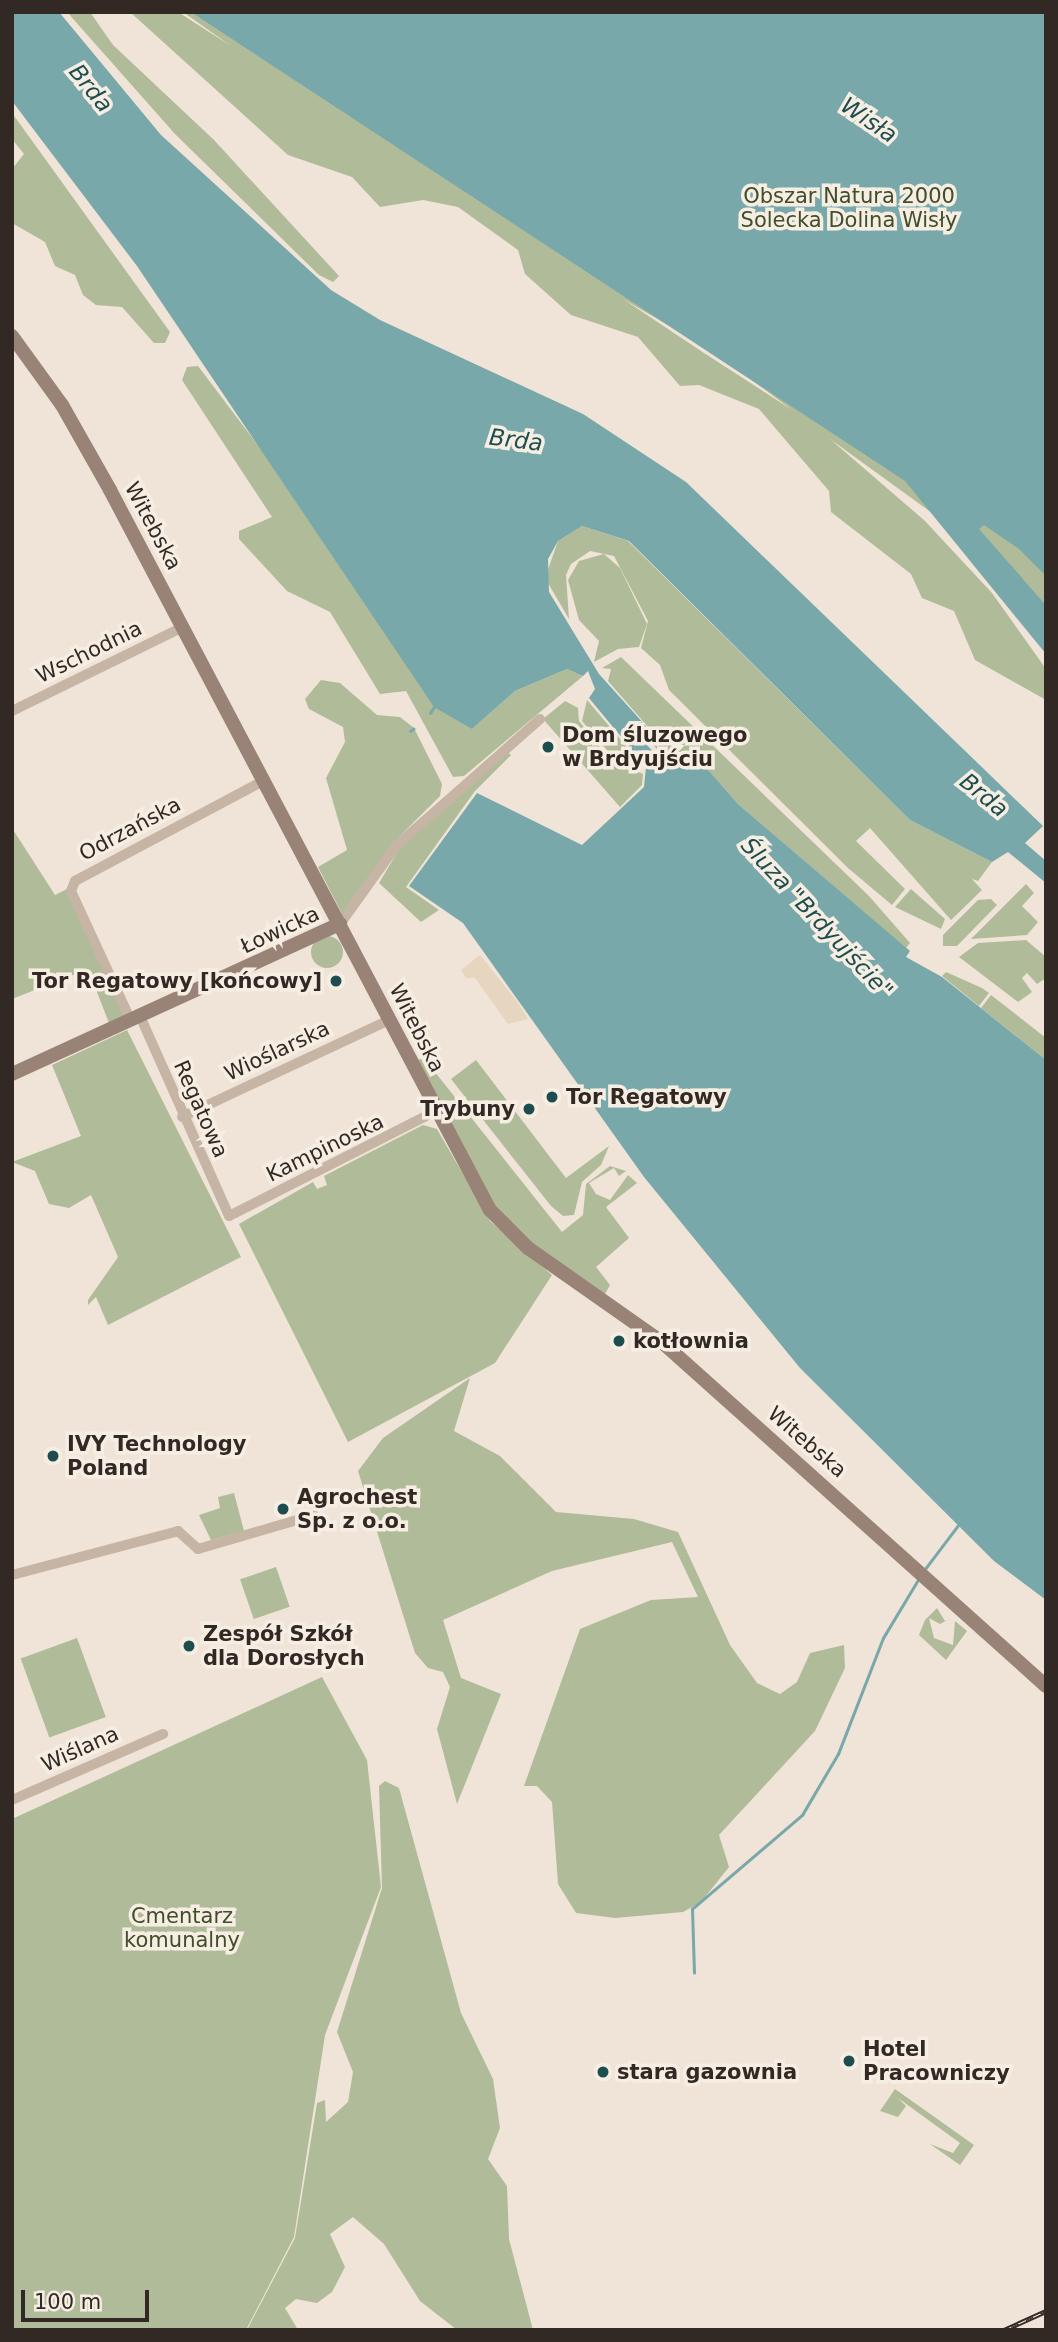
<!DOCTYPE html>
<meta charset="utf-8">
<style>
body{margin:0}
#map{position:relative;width:1058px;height:2342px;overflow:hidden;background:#efe4d7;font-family:"DejaVu Sans",sans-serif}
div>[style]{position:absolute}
.green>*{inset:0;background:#b0bc99;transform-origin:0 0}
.round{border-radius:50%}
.plaza>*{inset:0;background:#e6d5bf}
.water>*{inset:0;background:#78a8aa}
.stream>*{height:2.5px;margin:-1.25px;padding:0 1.25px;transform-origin:1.25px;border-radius:1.25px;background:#78a8aa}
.street>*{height:10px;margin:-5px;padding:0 5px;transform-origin:5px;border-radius:5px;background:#c6b4a4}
.secondary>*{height:14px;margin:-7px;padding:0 7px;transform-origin:7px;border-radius:7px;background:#998376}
.rail>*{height:5px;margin-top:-2.5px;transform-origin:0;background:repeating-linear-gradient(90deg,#f7eee3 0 8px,#322925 0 16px);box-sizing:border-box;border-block:2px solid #322925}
.dots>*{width:19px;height:19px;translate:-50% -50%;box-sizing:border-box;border:4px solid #f7eee3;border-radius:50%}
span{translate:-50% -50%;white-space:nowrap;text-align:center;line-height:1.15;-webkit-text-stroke:7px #f7eee3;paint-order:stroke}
.park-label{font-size:21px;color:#414e2b}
.street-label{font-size:21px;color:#322925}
.poi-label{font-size:21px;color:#322925;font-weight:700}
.left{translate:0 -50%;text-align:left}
.right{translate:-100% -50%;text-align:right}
.water-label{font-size:23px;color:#1e4d50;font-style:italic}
.frame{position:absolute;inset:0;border:14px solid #322925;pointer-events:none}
.scale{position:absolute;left:21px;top:2290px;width:128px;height:32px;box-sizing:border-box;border:4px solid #322925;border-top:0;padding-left:9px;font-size:21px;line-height:24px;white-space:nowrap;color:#322925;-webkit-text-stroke:5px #f7eee3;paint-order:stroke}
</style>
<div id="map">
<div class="green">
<div style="clip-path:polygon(67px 12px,90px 12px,113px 45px,214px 140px,339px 276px,333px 282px,319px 275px,175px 134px)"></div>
<div style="clip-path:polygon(evenodd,130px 12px,178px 12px,231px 46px,183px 12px,1046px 12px,1046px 605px,1023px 579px,830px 439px,925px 521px,992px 593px,1046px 669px,1046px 700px,975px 660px,954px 611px,922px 598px,911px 574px,831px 512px,829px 491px,759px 409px,699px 385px,680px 386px,638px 337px,571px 315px,525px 274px,518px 250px,458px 207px,423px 200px,380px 207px,352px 177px,288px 155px,130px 12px,623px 299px,716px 353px,792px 410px,704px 353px,623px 299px)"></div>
<div style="clip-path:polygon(12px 113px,170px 332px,165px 343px,154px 343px,122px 307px,96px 305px,83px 295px,75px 275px,55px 266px,45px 242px,12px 223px,12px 169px,24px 154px,12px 139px)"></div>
<div style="clip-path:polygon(198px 366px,472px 729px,515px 691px,567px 669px,583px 676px,464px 776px,453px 777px,406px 691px,380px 694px,330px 612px,287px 591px,239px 539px,239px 531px,272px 517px,182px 380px,187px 367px)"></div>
<div style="clip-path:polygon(582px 526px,628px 541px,910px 820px,992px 862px,978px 881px,972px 879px,982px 890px,951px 920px,870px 828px,856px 841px,905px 889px,892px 905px,848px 868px,669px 690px,660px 665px,641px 648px,648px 621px,614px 556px,590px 551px,571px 564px,566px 575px,569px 619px,545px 578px,558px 541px)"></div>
<div style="clip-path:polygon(604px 554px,620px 568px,647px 624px,639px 647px,618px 649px,594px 662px,599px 641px,579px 620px,568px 580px,579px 561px)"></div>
<div style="clip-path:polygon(621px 657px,869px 896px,910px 943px,906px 948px,738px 804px,703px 764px,660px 753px,651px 742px,655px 735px,608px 681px,611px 669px,602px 668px)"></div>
<div style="clip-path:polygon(321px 680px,340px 683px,377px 715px,400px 717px,414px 728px,442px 784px,440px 796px,391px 845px,342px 914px,318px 867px,347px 850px,326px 778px,345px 742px,343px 727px,309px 709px,305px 699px)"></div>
<div style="clip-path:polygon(587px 700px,632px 753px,632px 764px,614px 758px,582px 721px)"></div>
<div style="clip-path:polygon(565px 701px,578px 708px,579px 721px,608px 757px,643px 774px,642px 785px,620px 807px,543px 719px)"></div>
<div style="clip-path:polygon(507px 752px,511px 755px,475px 791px,406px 887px,439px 910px,421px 922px,379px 883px,401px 846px)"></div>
<div style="clip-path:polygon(12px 828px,55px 895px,67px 889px,124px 1016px,109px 1023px,88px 969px,12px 999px)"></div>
<div style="clip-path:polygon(1026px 884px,1034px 893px,1022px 906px,1038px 922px,1027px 935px,971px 939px)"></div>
<div style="clip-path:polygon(911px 889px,945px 919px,941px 929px,895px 907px)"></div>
<div style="clip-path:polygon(991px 899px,997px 905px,957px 946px,943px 946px,943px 935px,978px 900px)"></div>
<div class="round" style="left:311px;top:936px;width:32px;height:32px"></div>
<div style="clip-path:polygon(1026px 940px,1046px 957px,1046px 978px,1037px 984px,1027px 973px,1022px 978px,1032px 992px,1018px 1002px,959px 957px,978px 943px)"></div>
<div style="clip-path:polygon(946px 972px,982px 988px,989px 993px,979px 1006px,942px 976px)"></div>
<div style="clip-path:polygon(991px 995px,1046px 1038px,1046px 1060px,981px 1008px)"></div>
<div style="clip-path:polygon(127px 1030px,241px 1257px,108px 1325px,96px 1297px,88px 1305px,88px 1300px,118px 1257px,91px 1195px,69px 1208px,49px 1204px,35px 1171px,12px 1162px,81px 1136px,52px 1065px)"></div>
<div style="clip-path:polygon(423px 1057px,562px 1232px,583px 1215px,586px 1184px,610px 1166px,626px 1171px,619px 1176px,614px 1168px,589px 1183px,596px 1194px,610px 1200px,628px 1175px,637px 1183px,606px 1207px,629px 1238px,596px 1267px,610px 1285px,605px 1294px,544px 1255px,498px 1212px,416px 1062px)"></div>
<div style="clip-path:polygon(476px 1060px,566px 1178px,609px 1146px,601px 1165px,582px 1182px,574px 1215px,563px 1216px,551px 1206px,451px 1079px)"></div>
<div style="clip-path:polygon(423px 1125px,437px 1129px,490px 1221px,552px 1275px,495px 1363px,348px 1442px,239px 1224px,313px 1182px,317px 1189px,327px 1185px,324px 1176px)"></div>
<div style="clip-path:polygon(470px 1378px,454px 1431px,500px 1456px,556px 1512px,634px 1519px,678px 1532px,730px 1645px,757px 1683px,780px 1694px,797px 1682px,810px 1653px,844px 1645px,845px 1668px,815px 1731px,719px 1835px,729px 1867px,701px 1902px,683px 1912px,615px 1918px,576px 1913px,558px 1884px,552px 1802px,537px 1786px,524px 1786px,580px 1629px,651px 1600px,698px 1597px,672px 1542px,552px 1571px,443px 1620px,461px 1678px,501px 1694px,457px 1804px,437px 1729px,450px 1687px,443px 1672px,428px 1668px,415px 1653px,358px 1471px,383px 1438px)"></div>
<div style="clip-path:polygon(234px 1493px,244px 1531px,211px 1540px,199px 1515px,220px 1508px,218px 1497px)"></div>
<div style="left:276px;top:1567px;width:42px;height:38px;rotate:71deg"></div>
<div style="clip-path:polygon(937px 1608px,945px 1621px,951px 1618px,940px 1624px,929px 1618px,934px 1638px,953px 1645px,955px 1621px,967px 1631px,946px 1660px,919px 1635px,925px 1620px)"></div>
<div style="left:77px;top:1638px;width:84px;height:60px;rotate:70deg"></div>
<div style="clip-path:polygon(322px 1677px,367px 1760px,381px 1887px,325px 2035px,294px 2237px,246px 2330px,12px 2330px,12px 1819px)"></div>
<div style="clip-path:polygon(385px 1781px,399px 1788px,461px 2013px,493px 2079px,500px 2128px,488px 2159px,507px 2186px,509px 2239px,533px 2330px,457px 2330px,420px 2301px,384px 2244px,353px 2217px,330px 2234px,345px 2267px,332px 2292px,317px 2303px,296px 2299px,285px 2308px,298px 2330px,247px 2330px,295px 2238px,317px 2103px,325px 2100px,326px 2122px,348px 2102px,353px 2072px,337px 2032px,382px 1888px,379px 1786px)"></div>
<div style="clip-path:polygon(895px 2089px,974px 2145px,960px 2165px,930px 2144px,953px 2153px,960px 2143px,898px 2098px,906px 2106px,898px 2117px,880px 2111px)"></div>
</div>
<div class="plaza">
<div style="clip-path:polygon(480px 955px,516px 1000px,528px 1019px,508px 1024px,475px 978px,466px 978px,461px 970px)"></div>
</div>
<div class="water">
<div style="clip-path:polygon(12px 12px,59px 12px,161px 135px,331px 290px,380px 320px,583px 414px,686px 482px,1043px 826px,1025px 843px,1046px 861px,1046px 883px,1008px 852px,992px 862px,910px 820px,629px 541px,582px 526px,558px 541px,548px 559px,549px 592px,599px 674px,654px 735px,647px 745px,658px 757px,703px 764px,738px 804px,910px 951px,906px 957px,942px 977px,1046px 1060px,1046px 1600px,994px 1561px,800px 1368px,644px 1177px,463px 923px,409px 886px,477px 793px,582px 845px,644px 787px,646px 767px,589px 698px,595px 689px,588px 671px,583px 676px,567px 669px,515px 691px,472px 729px,434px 707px,137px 266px,12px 101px)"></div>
<div style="clip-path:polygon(191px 12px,1046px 12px,1046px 576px,1019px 549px,984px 525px,979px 529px,1046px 605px,1046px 654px,905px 481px)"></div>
</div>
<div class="stream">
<div style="left:430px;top:713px;width:7px;rotate:-56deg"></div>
<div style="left:410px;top:731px;width:4px;rotate:-34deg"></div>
<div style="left:925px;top:1569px;width:56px;rotate:-52.9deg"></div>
<div style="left:694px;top:1973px;width:64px;rotate:-91.8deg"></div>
<div style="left:692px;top:1909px;width:145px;rotate:-40.5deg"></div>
<div style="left:802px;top:1815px;width:71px;rotate:-59.5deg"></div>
<div style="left:838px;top:1754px;width:124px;rotate:-68.8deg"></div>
<div style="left:883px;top:1638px;width:70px;rotate:-59deg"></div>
</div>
<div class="street">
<div style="left:12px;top:711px;width:191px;rotate:-26.2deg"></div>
<div style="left:340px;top:924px;width:96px;rotate:-54.3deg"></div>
<div style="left:396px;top:846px;width:192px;rotate:-41.4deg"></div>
<div style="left:140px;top:1016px;width:219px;rotate:66deg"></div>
<div style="left:229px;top:1216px;width:232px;rotate:-26.9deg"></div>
<div style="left:131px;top:1021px;width:143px;rotate:-114.8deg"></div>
<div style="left:71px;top:891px;width:11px;rotate:-68deg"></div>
<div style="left:75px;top:881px;width:215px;rotate:-28deg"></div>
<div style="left:182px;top:1117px;width:229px;rotate:-25.1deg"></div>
<div style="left:12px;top:1575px;width:172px;rotate:-14.8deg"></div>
<div style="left:178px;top:1531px;width:27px;rotate:42deg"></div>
<div style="left:198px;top:1549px;width:121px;rotate:-16.3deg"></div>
<div style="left:12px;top:1800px;width:165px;rotate:-23.6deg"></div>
</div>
<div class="secondary">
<div style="left:12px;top:336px;width:85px;rotate:54.1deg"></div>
<div style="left:62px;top:405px;width:98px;rotate:60.5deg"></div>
<div style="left:110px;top:490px;width:814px;rotate:62.18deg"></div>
<div style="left:490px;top:1210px;width:54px;rotate:45deg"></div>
<div style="left:528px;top:1248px;width:165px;rotate:35.1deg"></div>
<div style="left:663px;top:1343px;width:514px;rotate:41.85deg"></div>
<div style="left:12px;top:1074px;width:361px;rotate:-24.6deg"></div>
</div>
<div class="rail">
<div style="left:1004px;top:2330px;width:46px;rotate:-24.3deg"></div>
</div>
<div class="dots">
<div style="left:548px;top:747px;background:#1e4d50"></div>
<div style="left:336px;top:981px;background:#1e4d50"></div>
<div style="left:552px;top:1097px;background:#1e4d50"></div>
<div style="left:529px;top:1109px;background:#1e4d50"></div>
<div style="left:619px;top:1341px;background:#1e4d50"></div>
<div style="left:53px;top:1456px;background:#1e4d50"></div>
<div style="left:283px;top:1509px;background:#1e4d50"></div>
<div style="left:189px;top:1646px;background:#1e4d50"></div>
<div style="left:849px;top:2061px;background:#1e4d50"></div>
<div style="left:603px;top:2072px;background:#1e4d50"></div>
</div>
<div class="park-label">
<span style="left:849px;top:208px">Obszar Natura 2000<br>Solecka Dolina Wisły</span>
<span style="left:182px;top:1928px">Cmentarz<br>komunalny</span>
</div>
<div class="street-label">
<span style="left:153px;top:526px;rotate:62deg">Witebska</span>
<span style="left:89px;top:652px;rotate:-26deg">Wschodnia</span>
<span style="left:130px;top:829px;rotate:-28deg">Odrzańska</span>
<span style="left:280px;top:930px;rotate:-25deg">Łowicka</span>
<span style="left:417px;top:1028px;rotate:63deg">Witebska</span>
<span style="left:277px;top:1051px;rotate:-25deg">Wioślarska</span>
<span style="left:201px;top:1109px;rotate:66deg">Regatowa</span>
<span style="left:325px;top:1148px;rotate:-26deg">Kampinoska</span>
<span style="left:807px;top:1442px;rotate:41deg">Witebska</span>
<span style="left:80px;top:1749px;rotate:-24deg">Wiślana</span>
</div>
<div class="poi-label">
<span class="left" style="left:562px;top:747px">Dom śluzowego<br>w Brdyujściu</span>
<span class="right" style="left:322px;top:981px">Tor Regatowy [końcowy]</span>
<span class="left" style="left:566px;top:1097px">Tor Regatowy</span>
<span class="right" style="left:515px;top:1109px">Trybuny</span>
<span class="left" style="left:633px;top:1341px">kotłownia</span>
<span class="left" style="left:67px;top:1456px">IVY Technology<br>Poland</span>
<span class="left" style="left:297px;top:1509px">Agrochest<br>Sp. z o.o.</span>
<span class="left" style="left:203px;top:1646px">Zespół Szkół<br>dla Dorosłych</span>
<span class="left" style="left:863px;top:2061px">Hotel<br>Pracowniczy</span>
<span class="left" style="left:617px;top:2072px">stara gazownia</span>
</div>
<div class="water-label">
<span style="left:91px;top:88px;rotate:51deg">Brda</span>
<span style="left:869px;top:120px;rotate:34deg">Wisła</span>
<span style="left:516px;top:440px;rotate:7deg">Brda</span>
<span style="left:984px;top:795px;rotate:39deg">Brda</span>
<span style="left:817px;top:918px;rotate:47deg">Śluza "Brdyujście"</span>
</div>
<div class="frame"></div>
<div class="scale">100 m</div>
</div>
